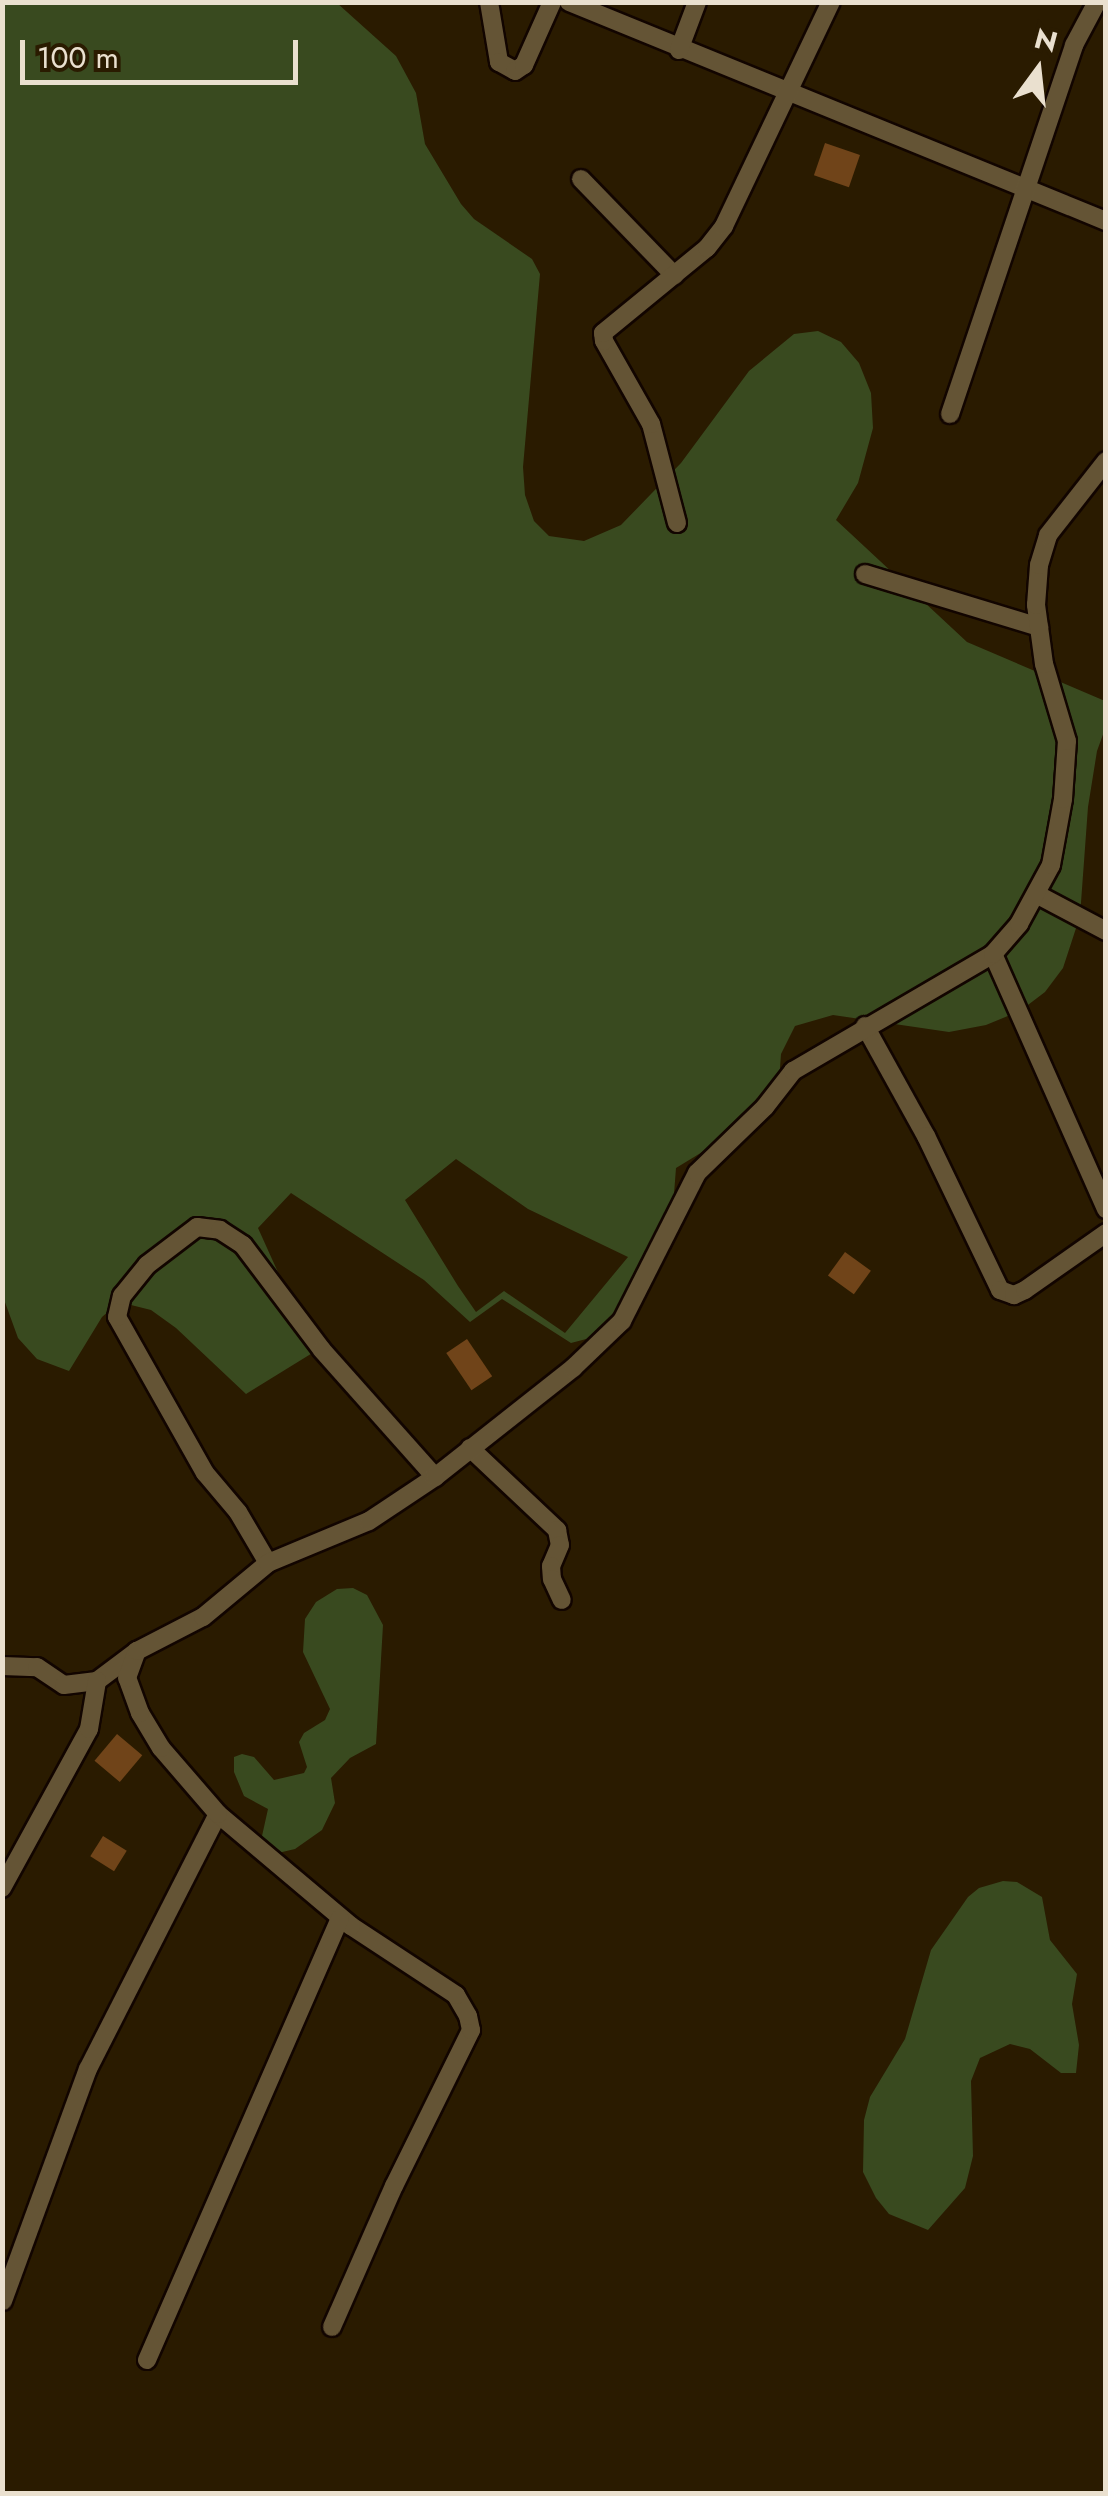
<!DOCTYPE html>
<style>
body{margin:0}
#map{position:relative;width:1108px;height:2496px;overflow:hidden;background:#2a1b00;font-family:Jost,sans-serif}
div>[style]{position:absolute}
.green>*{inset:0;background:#394a1f}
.building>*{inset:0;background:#704419;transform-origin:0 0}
.roads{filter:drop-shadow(2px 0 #120500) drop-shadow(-2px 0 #120500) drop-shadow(0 2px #120500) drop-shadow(0 -2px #120500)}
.minor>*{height:18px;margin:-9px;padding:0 9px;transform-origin:9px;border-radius:9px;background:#645435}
span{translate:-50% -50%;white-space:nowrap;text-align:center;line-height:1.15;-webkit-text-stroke:8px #2a1b00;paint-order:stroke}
.frame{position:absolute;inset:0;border:5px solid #eae0cf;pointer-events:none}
.north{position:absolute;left:988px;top:20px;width:100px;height:100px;-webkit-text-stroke:8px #2a1b00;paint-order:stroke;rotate:15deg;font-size:28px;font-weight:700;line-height:40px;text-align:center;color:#eae0cf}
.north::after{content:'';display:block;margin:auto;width:35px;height:45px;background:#eae0cf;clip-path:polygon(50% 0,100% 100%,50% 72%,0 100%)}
.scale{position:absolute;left:20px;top:40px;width:278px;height:45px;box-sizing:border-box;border:5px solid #eae0cf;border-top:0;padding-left:12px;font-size:30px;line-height:35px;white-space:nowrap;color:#eae0cf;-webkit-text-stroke:8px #2a1b00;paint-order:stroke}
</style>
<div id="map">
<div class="green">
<div style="clip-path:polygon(evenodd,2px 3px,337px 3px,396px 56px,416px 93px,425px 144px,461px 204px,474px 219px,532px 259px,540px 274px,523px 467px,525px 495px,534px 521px,549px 536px,584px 541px,621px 525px,681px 463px,749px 371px,794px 334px,818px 331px,841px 342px,859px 363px,871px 393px,873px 428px,858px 483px,836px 520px,967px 642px,1105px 701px,1105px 729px,1097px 751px,1088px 807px,1080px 916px,1063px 968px,1045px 992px,1020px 1011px,986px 1025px,949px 1032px,833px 1015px,795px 1026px,781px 1054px,779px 1082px,722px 1140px,676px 1168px,672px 1220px,644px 1288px,590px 1338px,571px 1343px,502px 1299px,470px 1322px,424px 1280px,291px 1193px,258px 1228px,314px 1352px,246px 1394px,176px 1328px,151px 1310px,131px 1305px,115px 1306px,102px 1317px,69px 1371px,37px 1359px,18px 1338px,2px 1294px,2px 3px,456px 1159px,528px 1209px,628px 1257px,565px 1333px,504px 1291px,476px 1312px,458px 1286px,405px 1200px,456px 1159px)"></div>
<div style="clip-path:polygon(353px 1588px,367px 1595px,383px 1625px,376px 1744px,350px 1758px,331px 1778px,335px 1803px,322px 1830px,295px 1849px,278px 1853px,266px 1846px,262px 1836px,268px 1809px,244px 1796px,234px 1772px,234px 1757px,242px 1754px,254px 1757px,274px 1780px,304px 1773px,307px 1767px,299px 1742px,304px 1733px,325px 1720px,330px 1709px,303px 1652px,305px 1619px,316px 1602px,337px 1589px)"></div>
<div style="clip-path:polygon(1003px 1881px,1017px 1882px,1042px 1897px,1050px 1940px,1077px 1974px,1072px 2004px,1079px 2045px,1076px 2073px,1061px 2073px,1030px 2049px,1010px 2044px,980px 2058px,971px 2081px,973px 2156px,965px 2188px,928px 2230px,889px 2214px,876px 2198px,863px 2172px,864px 2120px,870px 2097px,905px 2039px,931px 1950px,968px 1897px,979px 1888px)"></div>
</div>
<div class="building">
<div style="left:825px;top:143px;width:37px;height:34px;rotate:19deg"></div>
<div style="left:845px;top:1252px;width:32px;height:29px;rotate:36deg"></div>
<div style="left:467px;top:1339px;width:45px;height:25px;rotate:56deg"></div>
<div style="left:117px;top:1734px;width:33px;height:35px;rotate:40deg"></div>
<div style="left:103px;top:1836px;width:28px;height:24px;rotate:32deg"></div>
</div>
<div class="roads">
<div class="minor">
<div style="left:489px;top:2px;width:61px;rotate:80.5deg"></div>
<div style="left:499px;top:62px;width:18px;rotate:29deg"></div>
<div style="left:515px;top:71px;width:11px;rotate:-34deg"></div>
<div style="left:524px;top:65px;width:69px;rotate:-66deg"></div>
<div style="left:569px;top:2px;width:580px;rotate:22.19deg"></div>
<div style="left:679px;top:50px;width:51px;rotate:-69.4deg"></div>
<div style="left:581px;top:179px;width:134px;rotate:45.9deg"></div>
<div style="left:950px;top:414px;width:389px;rotate:-71.4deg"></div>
<div style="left:1074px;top:45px;width:49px;rotate:-61.9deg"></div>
<div style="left:677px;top:523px;width:102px;rotate:-104.7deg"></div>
<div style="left:651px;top:424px;width:95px;rotate:-119.5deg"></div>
<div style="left:604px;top:341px;width:8px;rotate:-97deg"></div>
<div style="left:603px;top:333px;width:134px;rotate:-39.3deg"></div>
<div style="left:707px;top:248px;width:28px;rotate:-52deg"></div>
<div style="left:724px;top:226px;width:248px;rotate:-64.5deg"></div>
<div style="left:865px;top:574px;width:182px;rotate:16.9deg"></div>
<div style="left:1038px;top:895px;width:77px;rotate:27.9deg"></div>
<div style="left:993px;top:954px;width:279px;rotate:66.1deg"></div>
<div style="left:865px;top:1026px;width:126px;rotate:61deg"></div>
<div style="left:926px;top:1136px;width:171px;rotate:64.3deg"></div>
<div style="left:1000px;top:1290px;width:15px;rotate:20deg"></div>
<div style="left:1014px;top:1295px;width:12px;rotate:-24deg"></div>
<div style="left:1025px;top:1290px;width:99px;rotate:-35.1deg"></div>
<div style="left:470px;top:1448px;width:120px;rotate:43.3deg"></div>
<div style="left:557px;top:1530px;width:15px;rotate:79deg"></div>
<div style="left:560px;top:1545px;width:23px;rotate:113deg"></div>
<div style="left:551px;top:1566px;width:13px;rotate:86deg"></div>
<div style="left:552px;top:1579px;width:23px;rotate:65deg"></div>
<div style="left:268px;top:1563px;width:59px;rotate:-120.5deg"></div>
<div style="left:238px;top:1512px;width:51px;rotate:-130.2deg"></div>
<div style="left:205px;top:1473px;width:179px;rotate:-119.4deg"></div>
<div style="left:117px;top:1317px;width:22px;rotate:-77deg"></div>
<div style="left:122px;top:1296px;width:40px;rotate:-51deg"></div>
<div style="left:147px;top:1265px;width:63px;rotate:-37.2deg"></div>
<div style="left:197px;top:1227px;width:23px;rotate:7deg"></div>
<div style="left:220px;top:1230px;width:27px;rotate:33deg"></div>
<div style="left:243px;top:1245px;width:131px;rotate:53deg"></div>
<div style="left:322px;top:1350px;width:170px;rotate:48.3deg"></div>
<div style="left:2px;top:1666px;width:35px;rotate:2deg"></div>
<div style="left:37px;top:1667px;width:32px;rotate:34deg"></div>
<div style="left:64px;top:1685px;width:33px;rotate:-7deg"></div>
<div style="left:97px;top:1681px;width:50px;rotate:-36.9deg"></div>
<div style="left:2px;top:1888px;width:181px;rotate:-61.3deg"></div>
<div style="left:89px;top:1729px;width:49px;rotate:-80.5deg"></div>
<div style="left:3px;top:2301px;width:247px;rotate:-69.9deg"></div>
<div style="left:88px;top:2069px;width:286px;rotate:-63deg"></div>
<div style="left:332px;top:2327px;width:154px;rotate:-66.3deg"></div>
<div style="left:394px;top:2186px;width:174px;rotate:-63.7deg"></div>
<div style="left:471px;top:2030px;width:14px;rotate:-102deg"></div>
<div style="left:468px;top:2016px;width:24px;rotate:-120deg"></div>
<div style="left:456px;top:1995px;width:126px;rotate:-146.7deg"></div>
<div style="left:351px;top:1926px;width:174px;rotate:-139.9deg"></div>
<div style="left:218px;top:1814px;width:87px;rotate:-130.8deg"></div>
<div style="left:161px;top:1748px;width:41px;rotate:-121deg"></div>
<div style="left:140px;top:1713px;width:37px;rotate:-110deg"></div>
<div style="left:127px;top:1678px;width:29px;rotate:-70deg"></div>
<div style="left:137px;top:1651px;width:74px;rotate:-27.3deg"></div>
<div style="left:203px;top:1617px;width:85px;rotate:-39.7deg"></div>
<div style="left:268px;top:1563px;width:109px;rotate:-22.6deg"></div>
<div style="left:369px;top:1521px;width:79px;rotate:-33.7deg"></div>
<div style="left:435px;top:1477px;width:176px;rotate:-38.3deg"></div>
<div style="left:573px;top:1368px;width:68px;rotate:-43.8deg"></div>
<div style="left:622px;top:1321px;width:166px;rotate:-63.1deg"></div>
<div style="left:697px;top:1173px;width:95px;rotate:-44.1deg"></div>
<div style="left:765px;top:1107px;width:46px;rotate:-52.1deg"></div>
<div style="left:793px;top:1071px;width:232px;rotate:-30.3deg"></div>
<div style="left:993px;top:954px;width:40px;rotate:-49deg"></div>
<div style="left:1019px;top:924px;width:67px;rotate:-61.5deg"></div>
<div style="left:1051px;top:865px;width:67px;rotate:-79.7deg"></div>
<div style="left:1063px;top:799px;width:58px;rotate:-86.1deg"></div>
<div style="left:1067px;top:741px;width:80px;rotate:-106.6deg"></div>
<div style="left:1044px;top:664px;width:60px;rotate:-97.7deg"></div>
<div style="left:1036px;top:605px;width:40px;rotate:-85.7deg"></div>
<div style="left:1039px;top:565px;width:31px;rotate:-73deg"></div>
<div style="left:1048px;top:535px;width:94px;rotate:-51.9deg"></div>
<div style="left:147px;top:2360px;width:482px;rotate:-66.4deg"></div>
</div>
</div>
<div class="frame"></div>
<div class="north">N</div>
<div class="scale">100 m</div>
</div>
